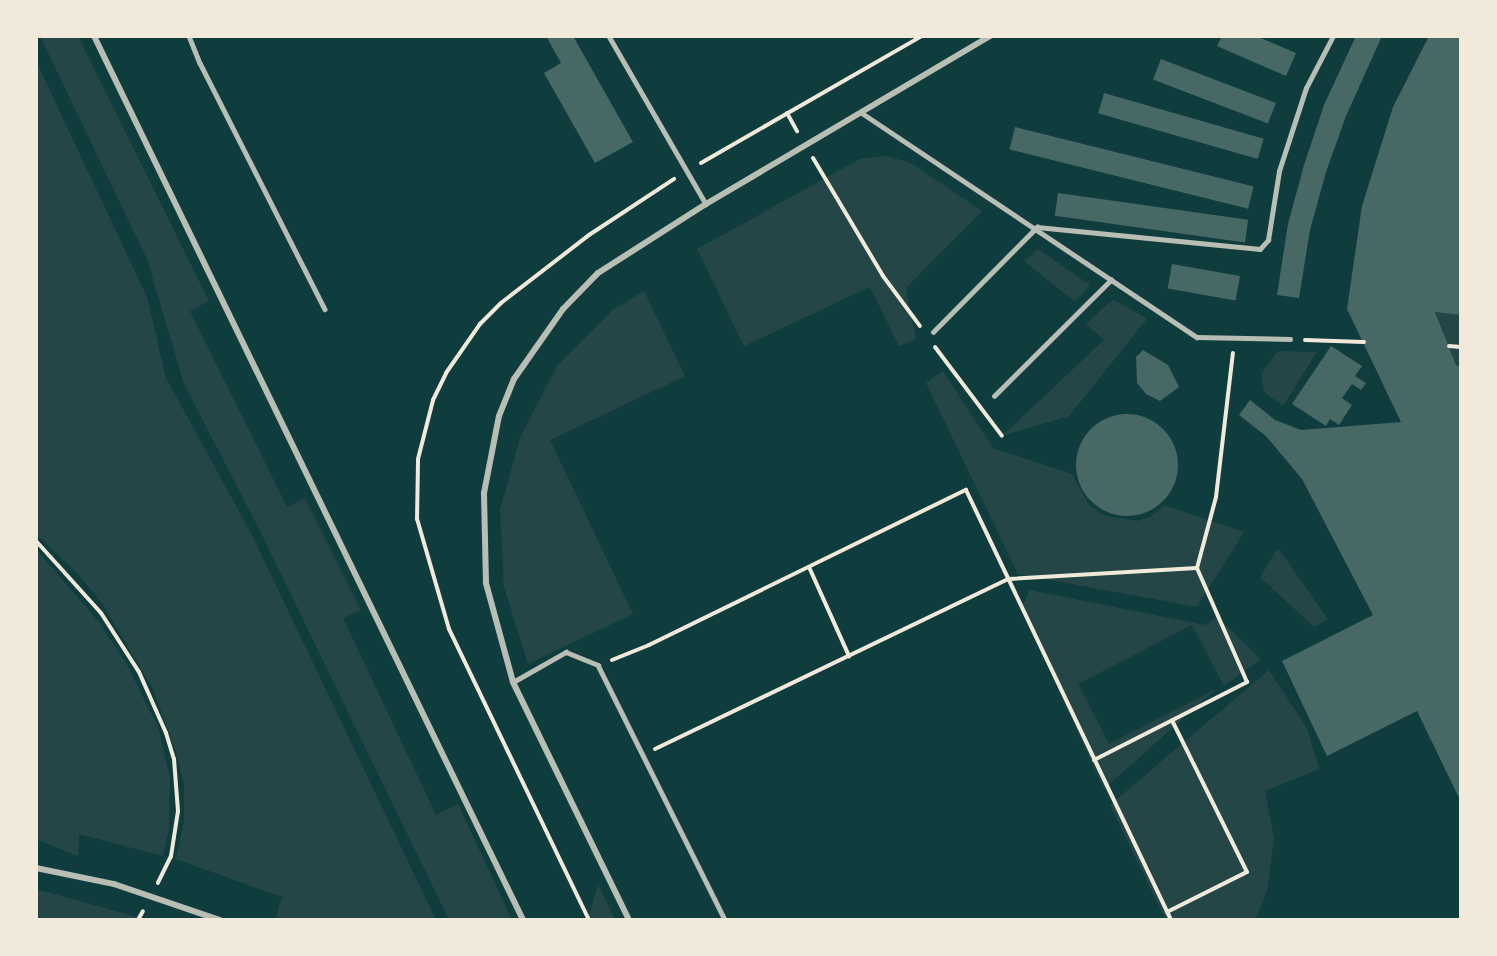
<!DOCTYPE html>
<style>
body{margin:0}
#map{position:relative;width:1497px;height:956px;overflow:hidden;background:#0f3d3e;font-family:"Exo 2",sans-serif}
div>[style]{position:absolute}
.green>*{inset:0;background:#244646}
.building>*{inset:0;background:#486865;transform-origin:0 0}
.round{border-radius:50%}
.path>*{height:4px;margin:-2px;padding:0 2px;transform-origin:2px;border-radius:2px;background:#f1e9da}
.service>*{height:4.5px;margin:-2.25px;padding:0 2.25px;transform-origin:2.25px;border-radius:2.25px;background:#b8beb3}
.minor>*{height:6px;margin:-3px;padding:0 3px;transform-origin:3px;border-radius:3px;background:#b8beb3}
span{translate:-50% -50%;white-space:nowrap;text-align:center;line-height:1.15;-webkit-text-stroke:4.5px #f1e9da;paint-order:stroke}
.frame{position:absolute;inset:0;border:38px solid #f1e9da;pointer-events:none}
</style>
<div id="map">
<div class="green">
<div style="clip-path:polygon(40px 36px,78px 36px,209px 301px,190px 311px,287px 507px,305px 498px,361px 610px,343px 618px,436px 815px,458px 804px,512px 920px,449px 920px,259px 529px,184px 384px,147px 259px)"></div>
<div style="clip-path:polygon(36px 61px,147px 297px,166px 378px,251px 533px,436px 920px,275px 920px,282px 897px,176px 859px,184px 820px,184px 785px,176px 752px,153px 689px,101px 602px,78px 574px,36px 534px)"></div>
<div style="clip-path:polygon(886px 156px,909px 162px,982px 211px,906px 288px,916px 339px,899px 346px,870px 287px,744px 346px,697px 249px,860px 159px)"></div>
<div style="clip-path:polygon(1038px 249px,1090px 285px,1075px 302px,1024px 261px)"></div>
<div style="clip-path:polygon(644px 291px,685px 376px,550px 440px,633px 614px,528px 664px,504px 587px,500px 510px,520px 438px,557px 366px,614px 309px)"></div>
<div style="clip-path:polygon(1113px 299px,1147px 319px,1069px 416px,1002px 436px,1104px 340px,1086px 324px)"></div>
<div style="clip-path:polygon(1435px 312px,1461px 315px,1461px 367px,1456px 365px)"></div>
<div style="clip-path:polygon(1278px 351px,1317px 352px,1283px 406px,1264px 392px,1261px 374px)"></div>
<div style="clip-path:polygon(943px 371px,993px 448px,1072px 474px,1089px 505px,1105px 516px,1138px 521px,1152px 516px,1164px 505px,1244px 532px,1197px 607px,1018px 574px,926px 383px)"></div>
<div style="clip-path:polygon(1278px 548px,1328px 619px,1314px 627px,1260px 577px)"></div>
<div style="clip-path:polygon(36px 549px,98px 621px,125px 661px,158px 727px,170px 777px,169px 829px,163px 856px,79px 834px,78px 856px,36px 839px)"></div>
<div style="clip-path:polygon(1030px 590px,1205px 625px,1217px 617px,1261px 659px,1224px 686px,1192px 625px,1078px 684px,1109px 744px,1216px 689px,1104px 789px,1021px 608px)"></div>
<div style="clip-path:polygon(1269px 670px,1307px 728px,1319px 769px,1265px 791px,1274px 839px,1267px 891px,1255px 920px,1166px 920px,1110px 805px)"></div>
<div style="clip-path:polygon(598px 884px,615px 920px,588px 920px)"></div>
<div style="clip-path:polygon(36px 889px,148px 920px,36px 920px)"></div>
</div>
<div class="building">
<div style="clip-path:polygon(546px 36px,573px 36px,633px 142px,595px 163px,544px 73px,561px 63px)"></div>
<div style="clip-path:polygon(1222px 36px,1256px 36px,1296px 53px,1286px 76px,1217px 46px)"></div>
<div style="clip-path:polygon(1356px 36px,1382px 36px,1346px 116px,1326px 172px,1310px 230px,1299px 298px,1277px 295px,1288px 224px,1304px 165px,1324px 105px)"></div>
<div style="clip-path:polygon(1429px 36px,1461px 36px,1461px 315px,1435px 312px,1456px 365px,1461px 367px,1461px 802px,1417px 711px,1327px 756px,1282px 661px,1373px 615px,1302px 479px,1266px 436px,1239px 415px,1250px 400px,1275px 420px,1301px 430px,1401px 422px,1347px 309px,1362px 206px,1393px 107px)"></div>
<div style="left:1161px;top:59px;width:123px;height:22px;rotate:21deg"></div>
<div style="left:1104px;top:93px;width:166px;height:21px;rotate:16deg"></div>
<div style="left:1015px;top:127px;width:246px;height:23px;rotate:14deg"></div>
<div style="left:1058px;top:193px;width:192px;height:23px;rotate:8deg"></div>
<div style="left:1172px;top:264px;width:69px;height:25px;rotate:10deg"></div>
<div style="clip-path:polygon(1331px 346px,1362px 366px,1355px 376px,1366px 383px,1361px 390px,1352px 384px,1342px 398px,1352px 405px,1339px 425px,1330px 419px,1326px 426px,1292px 404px)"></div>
<div style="clip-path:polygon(1143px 350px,1168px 365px,1179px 387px,1160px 401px,1146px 394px,1137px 383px,1136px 357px)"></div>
<div class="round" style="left:1076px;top:414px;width:102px;height:102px"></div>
</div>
<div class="path">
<div style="left:787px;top:113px;width:21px;rotate:61deg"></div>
<div style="left:813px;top:158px;width:137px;rotate:59.3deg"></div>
<div style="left:883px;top:276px;width:62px;rotate:53.5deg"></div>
<div style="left:701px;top:163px;width:255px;rotate:-29.9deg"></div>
<div style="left:1305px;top:340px;width:59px;rotate:1.9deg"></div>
<div style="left:1449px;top:346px;width:12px;rotate:5deg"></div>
<div style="left:935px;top:347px;width:111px;rotate:53deg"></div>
<div style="left:36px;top:541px;width:97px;rotate:47.9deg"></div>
<div style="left:101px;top:613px;width:70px;rotate:57.2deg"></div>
<div style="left:139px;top:672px;width:67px;rotate:66.1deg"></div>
<div style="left:166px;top:733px;width:27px;rotate:73deg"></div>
<div style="left:174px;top:759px;width:52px;rotate:85.6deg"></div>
<div style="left:178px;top:811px;width:46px;rotate:98.8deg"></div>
<div style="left:171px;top:856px;width:30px;rotate:116deg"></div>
<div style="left:809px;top:567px;width:98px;rotate:65.8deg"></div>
<div style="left:612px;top:660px;width:40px;rotate:-22deg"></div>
<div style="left:649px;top:645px;width:353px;rotate:-26.1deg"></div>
<div style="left:966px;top:490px;width:476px;rotate:64.5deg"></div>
<div style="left:655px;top:749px;width:392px;rotate:-25.7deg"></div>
<div style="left:1008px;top:579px;width:189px;rotate:-3.3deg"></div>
<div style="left:1094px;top:760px;width:172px;rotate:-27deg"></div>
<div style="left:1247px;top:682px;width:124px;rotate:-113.7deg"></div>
<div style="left:1197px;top:568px;width:73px;rotate:-75deg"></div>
<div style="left:1216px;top:497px;width:145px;rotate:-83.3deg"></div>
<div style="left:1167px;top:912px;width:89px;rotate:-26.6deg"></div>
<div style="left:1247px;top:872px;width:169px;rotate:-116.3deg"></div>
<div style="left:138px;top:920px;width:10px;rotate:-61deg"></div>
<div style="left:589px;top:920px;width:323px;rotate:-115.7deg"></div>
<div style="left:449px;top:629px;width:115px;rotate:-106.2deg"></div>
<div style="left:417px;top:519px;width:60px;rotate:-89deg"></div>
<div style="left:418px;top:459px;width:61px;rotate:-75.7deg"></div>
<div style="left:433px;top:400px;width:30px;rotate:-64deg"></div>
<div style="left:446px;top:373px;width:60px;rotate:-55.2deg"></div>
<div style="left:480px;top:324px;width:30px;rotate:-45deg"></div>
<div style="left:501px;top:303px;width:111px;rotate:-37.7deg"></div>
<div style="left:589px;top:235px;width:102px;rotate:-33.4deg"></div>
</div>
<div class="service">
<div style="left:189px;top:36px;width:29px;rotate:68deg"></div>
<div style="left:200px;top:63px;width:276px;rotate:63.1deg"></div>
<div style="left:609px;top:36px;width:194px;rotate:60deg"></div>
<div style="left:862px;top:113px;width:403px;rotate:33.8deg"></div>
<div style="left:1197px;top:337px;width:93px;rotate:1.2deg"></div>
<div style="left:933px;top:332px;width:148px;rotate:-45.3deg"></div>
<div style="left:1037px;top:227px;width:224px;rotate:5.6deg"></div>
<div style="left:1260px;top:249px;width:12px;rotate:-48deg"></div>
<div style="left:1268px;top:240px;width:70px;rotate:-80.9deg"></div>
<div style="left:1279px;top:171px;width:87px;rotate:-72deg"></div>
<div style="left:1306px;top:88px;width:59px;rotate:-62.6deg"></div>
<div style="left:994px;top:396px;width:165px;rotate:-44.8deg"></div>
<div style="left:513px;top:682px;width:61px;rotate:-29.5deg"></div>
<div style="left:566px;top:652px;width:35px;rotate:22deg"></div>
<div style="left:598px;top:665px;width:285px;rotate:63.5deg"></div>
</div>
<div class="minor">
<div style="left:94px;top:36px;width:983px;rotate:64.11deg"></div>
<div style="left:36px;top:868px;width:80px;rotate:11.6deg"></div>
<div style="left:114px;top:884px;width:112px;rotate:18.8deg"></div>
<div style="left:629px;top:920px;width:265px;rotate:-116deg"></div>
<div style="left:513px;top:682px;width:103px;rotate:-105.3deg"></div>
<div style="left:486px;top:583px;width:90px;rotate:-91.3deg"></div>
<div style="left:484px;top:493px;width:78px;rotate:-79deg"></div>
<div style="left:499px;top:416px;width:40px;rotate:-68deg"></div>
<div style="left:514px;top:379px;width:85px;rotate:-55deg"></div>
<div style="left:563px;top:309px;width:50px;rotate:-45.8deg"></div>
<div style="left:598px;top:273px;width:128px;rotate:-32.6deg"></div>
<div style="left:706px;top:204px;width:330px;rotate:-30.6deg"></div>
</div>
<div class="frame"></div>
</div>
